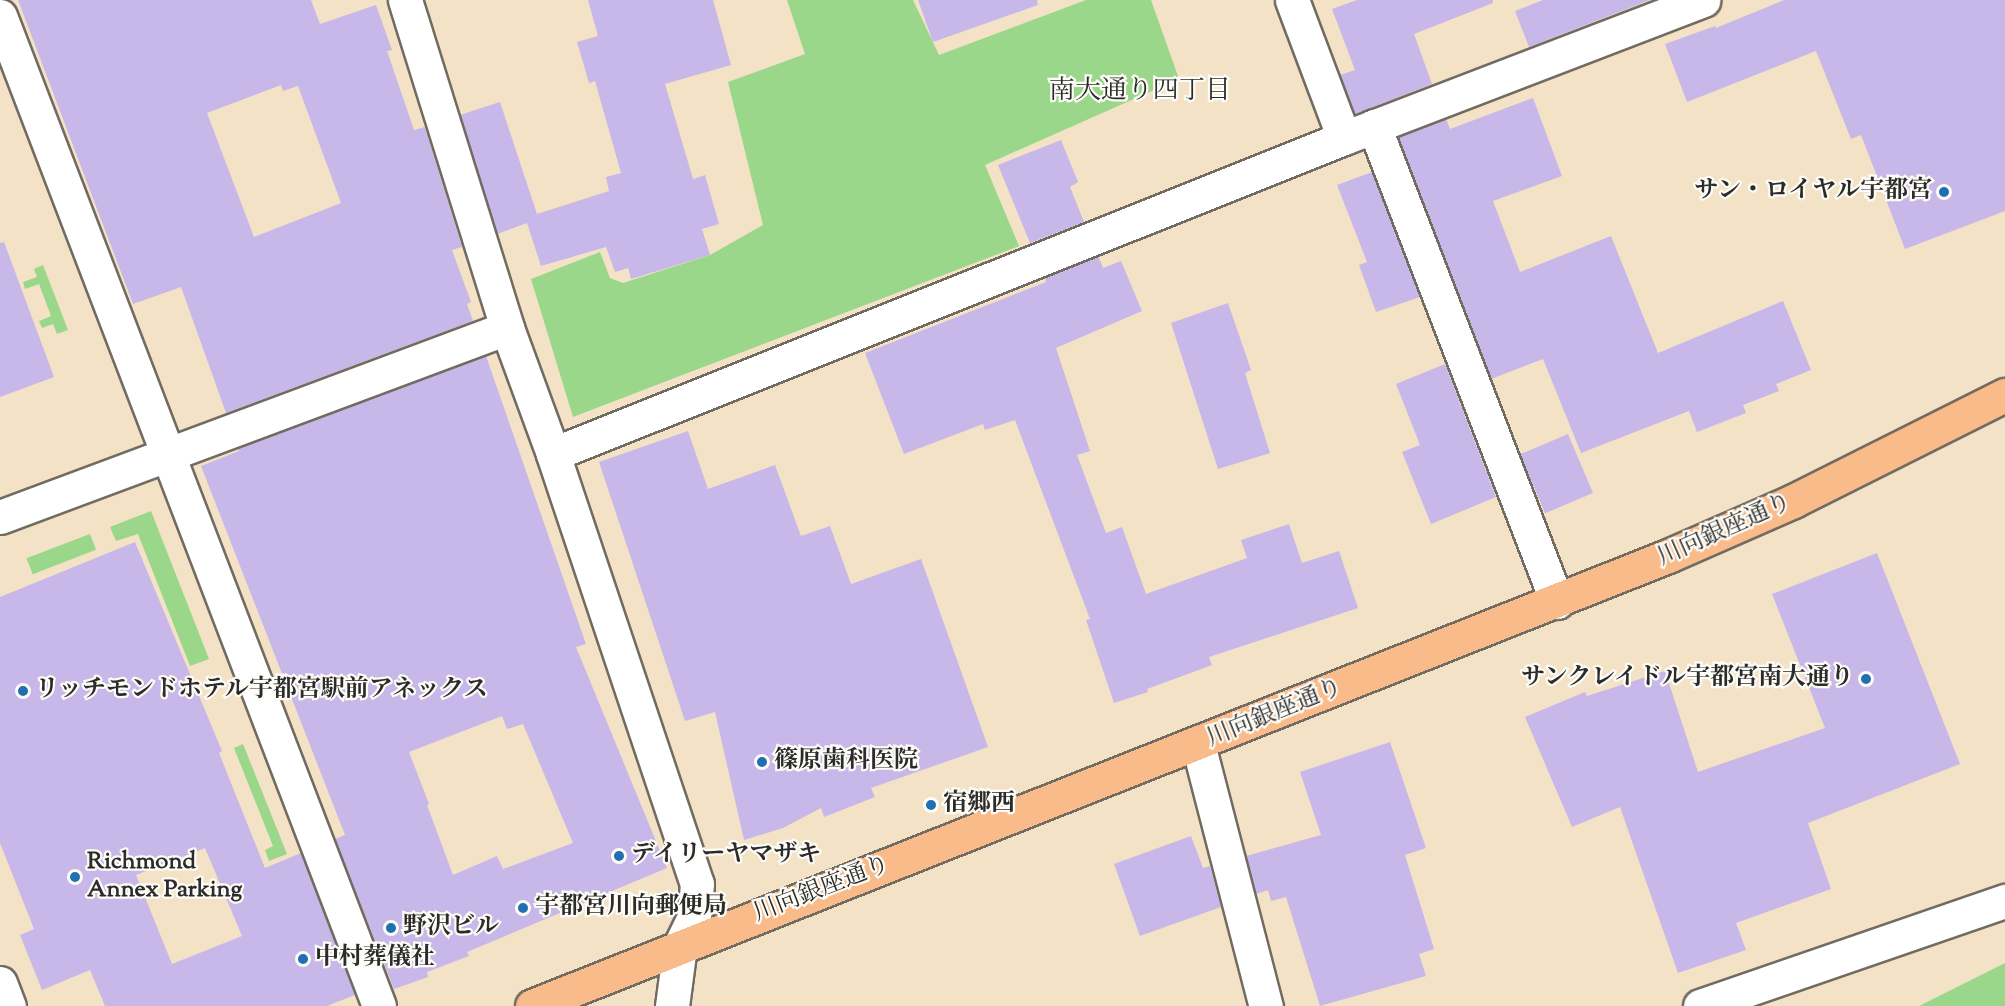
<!DOCTYPE html>
<meta charset="utf-8">
<style>
body{margin:0}
#map{position:relative;width:2005px;height:1006px;overflow:hidden;background:#f3e2c6;font-family:"Sorts Mill Goudy","Noto Serif JP",serif}
div>[style]{position:absolute}
.green>*{inset:0;background:#9bd78b;transform-origin:0 0}
.building>*{inset:0;background:#c8b7e9;transform-origin:0 0}
.roads{filter:drop-shadow(2px 0 #716b61) drop-shadow(-2px 0 #716b61) drop-shadow(0 2px #716b61) drop-shadow(0 -2px #716b61)}
.minor>*{height:33px;margin:-16.5px;padding:0 16.5px;transform-origin:16.5px;border-radius:16.5px;background:#fff}
.primary>*{height:33px;margin:-16.5px;padding:0 16.5px;transform-origin:16.5px;border-radius:16.5px;background:#fabb8b}
.dots>*{width:16px;height:16px;translate:-50% -50%;box-sizing:border-box;border:3px solid #fdfcf7;border-radius:50%}
span{translate:-50% -50%;white-space:nowrap;text-align:center;line-height:1.15;-webkit-text-stroke:4.5px #fdfcf7;paint-order:stroke}
.poi-label{font-size:24px;color:#2b2b2b;font-weight:700}
.right{translate:-100% -50%;text-align:right}
.left{translate:0 -50%;text-align:left}
.street-label{font-size:24px;color:#2b2b2b}
.neighbourhood-label{font-size:26px;color:#2b2b2b}
</style>
<div id="map">
<div class="green">
<div style="clip-path:polygon(787px 0,913px 0,939px 55px,1086px 0,1151px 0,1179px 79px,985px 165px,1019px 246px,573px 417px,531px 279px,600px 252px,610px 278px,623px 283px,710px 255px,763px 225px,728px 82px,805px 54px)"></div>
<div style="clip-path:polygon(43px 265px,68px 330px,57px 334px,53px 324px,42px 328px,39px 321px,51px 316px,39px 284px,25px 289px,23px 282px,37px 277px,34px 269px)"></div>
<div style="clip-path:polygon(151px 511px,209px 659px,190px 666px,138px 534px,116px 541px,110px 527px)"></div>
<div style="left:90px;top:534px;width:17px;height:68px;rotate:69deg"></div>
<div style="clip-path:polygon(243px 744px,287px 854px,269px 861px,265px 850px,273px 846px,234px 748px)"></div>
<div style="clip-path:polygon(2005px 963px,2005px 1006px,1919px 1006px)"></div>
</div>
<div class="building">
<div style="clip-path:polygon(evenodd,18px 0,311px 0,320px 24px,376px 5px,392px 50px,387px 51px,414px 130px,425px 127px,462px 247px,452px 250px,471px 302px,467px 304px,473px 321px,226px 413px,181px 287px,133px 304px,18px 0,281px 85px,283px 91px,298px 86px,341px 203px,254px 237px,207px 113px,281px 85px)"></div>
<div style="clip-path:polygon(588px 0,713px 0,731px 65px,665px 84px,693px 179px,705px 175px,719px 224px,702px 229px,710px 255px,631px 279px,628px 268px,615px 272px,606px 247px,541px 266px,527px 223px,497px 234px,460px 115px,500px 102px,537px 214px,609px 191px,606px 177px,621px 173px,595px 81px,589px 83px,577px 42px,598px 36px)"></div>
<div style="clip-path:polygon(918px 0,1037px 0,1038px 5px,933px 42px)"></div>
<div style="clip-path:polygon(1357px 0,1493px 0,1493px 3px,1414px 34px,1432px 84px,1355px 114px,1340px 75px,1355px 70px,1332px 9px)"></div>
<div style="clip-path:polygon(1543px 0,1650px 0,1529px 47px,1515px 11px)"></div>
<div style="clip-path:polygon(1784px 0,2005px 0,2005px 211px,1905px 249px,1861px 135px,1851px 139px,1816px 51px,1687px 102px,1665px 44px,1715px 26px,1716px 28px)"></div>
<div style="clip-path:polygon(1533px 98px,1562px 176px,1493px 201px,1520px 272px,1611px 236px,1658px 353px,1783px 301px,1811px 370px,1776px 384px,1779px 391px,1743px 405px,1746px 413px,1697px 432px,1689px 411px,1581px 453px,1543px 359px,1491px 379px,1398px 137px,1446px 119px,1450px 129px)"></div>
<div style="clip-path:polygon(1061px 140px,1078px 182px,1070px 187px,1084px 222px,1030px 243px,998px 165px)"></div>
<div style="clip-path:polygon(1372px 172px,1420px 297px,1376px 312px,1359px 265px,1367px 262px,1337px 185px)"></div>
<div style="clip-path:polygon(4px 242px,54px 377px,0 397px,0 243px)"></div>
<div style="clip-path:polygon(1098px 256px,1103px 268px,1121px 261px,1142px 311px,1056px 348px,1090px 451px,1077px 455px,1106px 533px,1122px 527px,1146px 594px,1247px 558px,1241px 540px,1289px 524px,1302px 563px,1339px 551px,1358px 608px,1209px 657px,1212px 665px,1147px 689px,1148px 692px,1114px 703px,1086px 620px,1090px 619px,1015px 420px,985px 430px,983px 424px,904px 454px,865px 353px,1046px 282px,1045px 278px)"></div>
<div style="clip-path:polygon(1228px 303px,1251px 370px,1245px 373px,1270px 453px,1218px 469px,1171px 323px)"></div>
<div style="clip-path:polygon(evenodd,486px 356px,586px 644px,576px 647px,667px 868px,467px 952px,469px 956px,427px 972px,428px 977px,394px 989px,335px 839px,345px 835px,201px 466px,239px 451px,238px 448px,486px 356px,502px 716px,507px 729px,523px 724px,573px 843px,503px 869px,497px 856px,453px 875px,427px 805px,429px 804px,409px 752px,502px 716px)"></div>
<div style="clip-path:polygon(1445px 364px,1496px 497px,1431px 524px,1402px 452px,1420px 445px,1396px 384px)"></div>
<div style="clip-path:polygon(688px 431px,708px 489px,775px 465px,801px 536px,830px 526px,851px 584px,921px 559px,988px 747px,871px 788px,875px 797px,824px 817px,821px 808px,783px 828px,744px 840px,715px 712px,685px 721px,599px 462px)"></div>
<div style="left:1568px;top:434px;width:64px;height:52px;rotate:67deg"></div>
<div style="clip-path:polygon(evenodd,135px 542px,222px 751px,219px 753px,265px 868px,301px 853px,355px 995px,327px 1006px,105px 1006px,90px 970px,42px 990px,20px 935px,34px 929px,0 843px,0 597px,135px 542px,205px 848px,242px 936px,172px 964px,136px 875px,205px 848px)"></div>
<div style="clip-path:polygon(1877px 553px,1960px 764px,1808px 823px,1831px 889px,1736px 923px,1746px 950px,1678px 973px,1620px 807px,1572px 827px,1525px 717px,1585px 692px,1587px 696px,1665px 671px,1698px 772px,1825px 728px,1772px 594px)"></div>
<div style="clip-path:polygon(1390px 742px,1426px 848px,1405px 855px,1434px 949px,1419px 954px,1426px 976px,1320px 1006px,1286px 897px,1271px 901px,1268px 890px,1256px 894px,1246px 856px,1321px 835px,1300px 772px)"></div>
<div style="clip-path:polygon(1191px 836px,1203px 868px,1210px 866px,1221px 907px,1140px 936px,1114px 864px)"></div>
</div>
<div class="roads">
<div class="minor">
<div style="left:405px;top:0;width:343px;rotate:72.7deg"></div>
<div style="left:507px;top:328px;width:134px;rotate:69.9deg"></div>
<div style="left:553px;top:454px;width:453px;rotate:71.5deg"></div>
<div style="left:697px;top:884px;width:33px;rotate:95deg"></div>
<div style="left:694px;top:917px;width:32px;rotate:116deg"></div>
<div style="left:680px;top:946px;width:61px;rotate:97.6deg"></div>
<div style="left:1292px;top:0;width:147px;rotate:69.4deg"></div>
<div style="left:0;top:16px;width:1060px;rotate:69.05deg"></div>
<div style="left:1374px;top:126px;width:510px;rotate:68.97deg"></div>
<div style="left:553px;top:454px;width:852px;rotate:-21.78deg"></div>
<div style="left:1344px;top:138px;width:385px;rotate:-21deg"></div>
<div style="left:0;top:517px;width:541px;rotate:-20.44deg"></div>
<div style="left:1198px;top:744px;width:271px;rotate:75.5deg"></div>
<div style="left:0;top:983px;width:25px;rotate:69deg"></div>
<div style="left:1700px;top:1006px;width:323px;rotate:-19deg"></div>
</div>
<div class="primary">
<div style="left:532px;top:1006px;width:1222px;rotate:-21.61deg"></div>
<div style="left:1668px;top:556px;width:137px;rotate:-23.7deg"></div>
<div style="left:1793px;top:501px;width:237px;rotate:-26.6deg"></div>
</div>
</div>
<div class="dots">
<div style="left:1944px;top:192px;background:#1f6fb2"></div>
<div style="left:1866px;top:679px;background:#1f6fb2"></div>
<div style="left:23px;top:691px;background:#1f6fb2"></div>
<div style="left:762px;top:762px;background:#1f6fb2"></div>
<div style="left:931px;top:805px;background:#1f6fb2"></div>
<div style="left:619px;top:856px;background:#1f6fb2"></div>
<div style="left:75px;top:877px;background:#1f6fb2"></div>
<div style="left:523px;top:908px;background:#1f6fb2"></div>
<div style="left:391px;top:928px;background:#1f6fb2"></div>
<div style="left:303px;top:959px;background:#1f6fb2"></div>
</div>
<div class="poi-label">
<span class="right" style="left:1932px;top:192px">サン・ロイヤル宇都宮</span>
<span class="right" style="left:1854px;top:679px">サンクレイドル宇都宮南大通り</span>
<span class="left" style="left:35px;top:691px">リッチモンドホテル宇都宮駅前アネックス</span>
<span class="left" style="left:774px;top:762px">篠原歯科医院</span>
<span class="left" style="left:943px;top:805px">宿郷西</span>
<span class="left" style="left:631px;top:856px">デイリーヤマザキ</span>
<span class="left" style="left:87px;top:877px">Richmond<br>Annex Parking</span>
<span class="left" style="left:535px;top:908px">宇都宮川向郵便局</span>
<span class="left" style="left:403px;top:928px">野沢ビル</span>
<span class="left" style="left:315px;top:959px">中村葬儀社</span>
</div>
<div class="street-label">
<span style="left:1725px;top:531px;rotate:-24deg">川向銀座通り</span>
<span style="left:1275px;top:714px;rotate:-22deg">川向銀座通り</span>
<span style="left:822px;top:890px;rotate:-21deg">川向銀座通り</span>
</div>
<div class="neighbourhood-label">
<span style="left:1140px;top:92px">南大通り四丁目</span>
</div>
</div>
